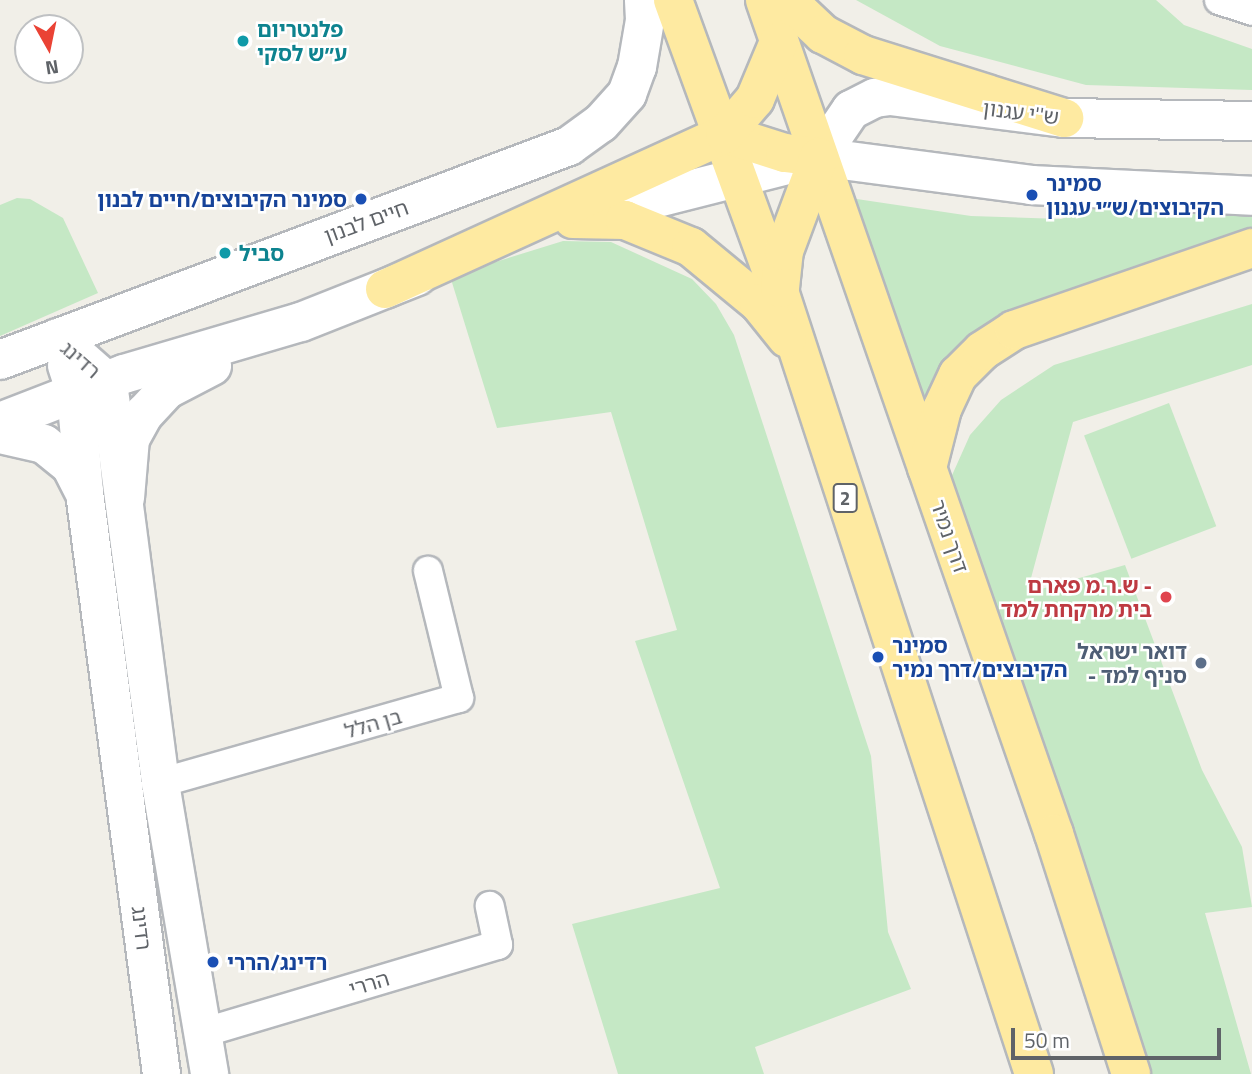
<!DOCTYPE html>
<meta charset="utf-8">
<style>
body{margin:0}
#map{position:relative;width:1252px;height:1074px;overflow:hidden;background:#f1efe8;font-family:"Titillium Web","Noto Sans Hebrew",sans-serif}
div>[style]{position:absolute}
.green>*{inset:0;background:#c5e8c5;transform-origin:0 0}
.roads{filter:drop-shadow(2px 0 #b5b8bc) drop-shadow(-2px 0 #b5b8bc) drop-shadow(0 2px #b5b8bc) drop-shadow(0 -2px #b5b8bc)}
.minor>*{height:28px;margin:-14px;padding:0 14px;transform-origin:14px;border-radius:14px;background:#fff}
.tertiary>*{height:37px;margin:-18.5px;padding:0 18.5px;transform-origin:18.5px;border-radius:18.5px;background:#fff}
.secondary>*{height:38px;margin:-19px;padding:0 19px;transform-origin:19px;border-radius:19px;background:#fff}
.trunk>*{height:38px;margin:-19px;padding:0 19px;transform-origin:19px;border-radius:19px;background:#feeaa1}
.dots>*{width:19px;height:19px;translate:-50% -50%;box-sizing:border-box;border:4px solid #fff;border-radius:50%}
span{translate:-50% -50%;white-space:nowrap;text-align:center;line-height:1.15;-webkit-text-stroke:5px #fff;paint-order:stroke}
.shield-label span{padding:2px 5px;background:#fff;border:2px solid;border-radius:5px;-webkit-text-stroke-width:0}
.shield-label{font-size:19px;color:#5f6368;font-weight:700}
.culture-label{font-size:21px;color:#0d838f;font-weight:700}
.left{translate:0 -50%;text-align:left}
.street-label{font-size:21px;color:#5f6368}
.transit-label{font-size:21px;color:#164399;font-weight:700}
.right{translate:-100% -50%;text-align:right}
.health-label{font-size:21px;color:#be3a42;font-weight:700}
.service-label{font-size:21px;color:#4e5e75;font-weight:700}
.north{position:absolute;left:14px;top:14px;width:70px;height:70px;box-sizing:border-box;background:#fff;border:2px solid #bfc1c3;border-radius:50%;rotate:171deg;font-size:19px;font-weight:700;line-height:28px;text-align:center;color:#5f6368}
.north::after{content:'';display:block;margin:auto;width:24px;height:32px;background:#ea4335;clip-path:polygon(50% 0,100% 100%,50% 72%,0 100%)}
.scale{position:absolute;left:1011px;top:1028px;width:210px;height:32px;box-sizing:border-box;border:4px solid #5f6368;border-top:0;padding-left:9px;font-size:21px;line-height:24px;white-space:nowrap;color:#5f6368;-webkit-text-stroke:5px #fff;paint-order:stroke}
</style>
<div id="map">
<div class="green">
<div style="clip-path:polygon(856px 0,1156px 0,1184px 25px,1252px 49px,1252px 90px,1086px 85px,940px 46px)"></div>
<div style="clip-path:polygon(17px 198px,30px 199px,63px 218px,98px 293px,0 336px,0 205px)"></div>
<div style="clip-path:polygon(850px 198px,971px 216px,1061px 219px,1109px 203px,1252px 208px,1252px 239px,1006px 318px,920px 425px)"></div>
<div style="clip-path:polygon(563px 241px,611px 242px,692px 279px,716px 304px,734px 335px,871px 756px,888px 932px,911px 989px,755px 1047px,764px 1074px,618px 1074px,572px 924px,720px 888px,635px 641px,677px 630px,611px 412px,497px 428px,450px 276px)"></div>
<div style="clip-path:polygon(1252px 304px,1252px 365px,1073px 422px,1027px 593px,1125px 565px,1202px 770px,1242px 847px,1252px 907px,1205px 913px,1251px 1074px,1146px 1074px,949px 482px,970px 435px,1001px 400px,1054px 365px)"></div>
<div style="left:1169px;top:403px;width:132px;height:91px;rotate:69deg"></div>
</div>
<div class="roads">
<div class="minor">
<div style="left:1219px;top:0;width:35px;rotate:18deg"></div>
<div style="left:160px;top:783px;width:311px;rotate:-15.9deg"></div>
<div style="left:459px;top:698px;width:131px;rotate:-103.7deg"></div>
<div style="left:202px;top:1033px;width:309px;rotate:-16.6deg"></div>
<div style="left:498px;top:945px;width:40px;rotate:-102deg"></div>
</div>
<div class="tertiary">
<div style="left:57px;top:337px;width:68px;rotate:41.4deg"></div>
<div style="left:108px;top:382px;width:404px;rotate:82.6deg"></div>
<div style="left:160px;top:783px;width:295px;rotate:80.4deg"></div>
<div style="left:66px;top:365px;width:29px;rotate:72deg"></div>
<div style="left:75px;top:393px;width:99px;rotate:84.8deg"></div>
<div style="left:84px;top:492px;width:587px;rotate:82.46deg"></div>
</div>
<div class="secondary">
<div style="left:819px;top:157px;width:57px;rotate:-55.8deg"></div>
<div style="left:851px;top:110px;width:27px;rotate:-27deg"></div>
<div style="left:875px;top:98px;width:15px;rotate:-8deg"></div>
<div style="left:890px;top:96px;width:175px;rotate:7.2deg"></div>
<div style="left:1064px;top:118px;width:188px;rotate:0.9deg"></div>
<div style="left:586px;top:216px;width:240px;rotate:-14.2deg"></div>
<div style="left:819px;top:157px;width:214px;rotate:7.5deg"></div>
<div style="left:1031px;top:185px;width:221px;rotate:2.8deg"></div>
<div style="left:0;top:360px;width:608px;rotate:-20.61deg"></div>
<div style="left:569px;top:146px;width:39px;rotate:-36deg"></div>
<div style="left:601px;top:123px;width:39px;rotate:-48deg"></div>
<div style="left:627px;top:94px;width:29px;rotate:-70deg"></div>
<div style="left:637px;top:67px;width:48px;rotate:-80.3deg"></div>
<div style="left:645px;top:20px;width:20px;rotate:-93deg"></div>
<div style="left:0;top:422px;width:133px;rotate:-21.2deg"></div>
<div style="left:124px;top:374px;width:184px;rotate:-16.4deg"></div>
<div style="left:301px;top:322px;width:125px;rotate:-21.6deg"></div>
<div style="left:0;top:434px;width:45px;rotate:12.8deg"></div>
<div style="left:44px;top:444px;width:35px;rotate:39deg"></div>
<div style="left:71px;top:466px;width:29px;rotate:63deg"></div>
<div style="left:125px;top:498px;width:59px;rotate:-85.2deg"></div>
<div style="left:130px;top:439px;width:29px;rotate:-61deg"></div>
<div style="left:144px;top:414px;width:33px;rotate:-47deg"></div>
<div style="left:166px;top:390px;width:52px;rotate:-27.6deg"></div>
</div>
<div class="trunk">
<div style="left:673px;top:0;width:313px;rotate:70deg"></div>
<div style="left:780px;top:294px;width:820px;rotate:71.96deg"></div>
<div style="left:765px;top:0;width:883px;rotate:70.89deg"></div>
<div style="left:1054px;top:834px;width:252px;rotate:72.2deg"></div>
<div style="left:787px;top:0;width:50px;rotate:43.4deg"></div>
<div style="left:823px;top:34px;width:45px;rotate:27.7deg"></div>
<div style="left:863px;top:55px;width:211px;rotate:17.4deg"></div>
<div style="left:725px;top:134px;width:63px;rotate:17.6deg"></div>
<div style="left:785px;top:153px;width:34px;rotate:7deg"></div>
<div style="left:573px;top:219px;width:52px;rotate:1.1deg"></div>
<div style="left:625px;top:220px;width:71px;rotate:22.2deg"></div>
<div style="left:691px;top:247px;width:88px;rotate:39.5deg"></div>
<div style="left:759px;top:303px;width:45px;rotate:51.3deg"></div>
<div style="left:780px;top:288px;width:37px;rotate:-84deg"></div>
<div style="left:784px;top:251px;width:100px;rotate:-69.6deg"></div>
<div style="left:385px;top:289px;width:374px;rotate:-24.5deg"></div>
<div style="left:725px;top:134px;width:46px;rotate:-49.4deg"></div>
<div style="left:755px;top:99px;width:62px;rotate:-67.2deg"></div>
<div style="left:927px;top:468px;width:61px;rotate:-75.7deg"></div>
<div style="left:942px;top:409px;width:38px;rotate:-65deg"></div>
<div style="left:958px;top:375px;width:34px;rotate:-45deg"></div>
<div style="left:982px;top:351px;width:38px;rotate:-33deg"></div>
<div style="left:1014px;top:330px;width:252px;rotate:-19deg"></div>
</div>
</div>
<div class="dots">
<div style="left:243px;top:41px;background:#0f9aa8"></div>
<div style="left:1032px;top:195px;background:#1a4fb4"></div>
<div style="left:361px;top:199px;background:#1a4fb4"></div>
<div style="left:225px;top:253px;background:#0f9aa8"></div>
<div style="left:1166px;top:597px;background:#e0444e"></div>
<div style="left:878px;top:657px;background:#1a4fb4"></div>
<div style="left:1201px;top:663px;background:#5c6f8a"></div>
<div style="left:213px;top:962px;background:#1a4fb4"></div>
</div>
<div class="shield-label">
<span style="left:845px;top:498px">2</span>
</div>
<div class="culture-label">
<span class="left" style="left:257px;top:41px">פלנטריום<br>ע״ש לסקי</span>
<span class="left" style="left:239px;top:253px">סביל</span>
</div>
<div class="street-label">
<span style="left:1021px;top:112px;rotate:7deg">ש''י עגנון</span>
<span style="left:366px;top:221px;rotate:-20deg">חיים לבנון</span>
<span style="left:81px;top:359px;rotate:41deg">רדינג</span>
<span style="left:950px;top:536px;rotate:71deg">דרך נמיר</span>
<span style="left:373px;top:723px;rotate:-16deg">בן הלל</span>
<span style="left:142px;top:928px;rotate:83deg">רדינג</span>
<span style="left:369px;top:983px;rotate:-17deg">הררי</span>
</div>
<div class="transit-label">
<span class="left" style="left:1046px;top:195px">סמינר<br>הקיבוצים/ש״י עגנון</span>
<span class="right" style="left:347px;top:199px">סמינר הקיבוצים/חיים לבנון</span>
<span class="left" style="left:892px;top:657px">סמינר<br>הקיבוצים/דרך נמיר</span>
<span class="left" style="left:227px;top:962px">רדינג/הררי</span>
</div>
<div class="health-label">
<span class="right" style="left:1152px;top:597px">ש.ר.מ פארם -<br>בית מרקחת למד</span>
</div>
<div class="service-label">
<span class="right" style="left:1187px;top:663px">דואר ישראל<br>- סניף למד</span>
</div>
<div class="north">N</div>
<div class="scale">50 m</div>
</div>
